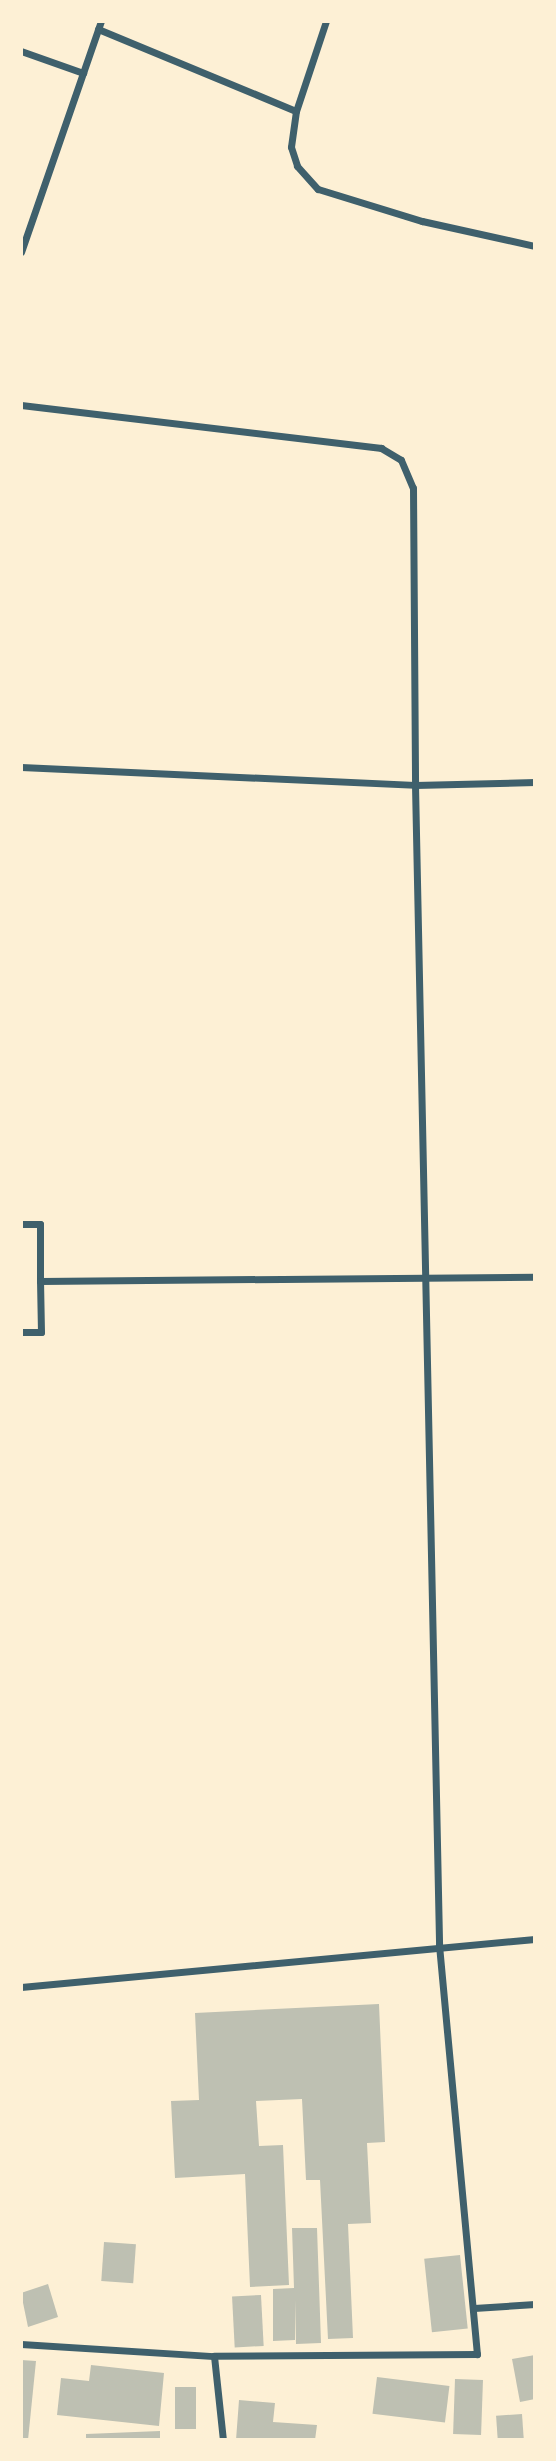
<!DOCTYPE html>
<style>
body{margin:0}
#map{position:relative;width:556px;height:2461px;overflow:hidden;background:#fdf0d5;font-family:"Work Sans",sans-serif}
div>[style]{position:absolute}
.building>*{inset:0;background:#bec0b2;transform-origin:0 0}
.minor>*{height:7px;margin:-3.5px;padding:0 3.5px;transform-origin:3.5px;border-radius:3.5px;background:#3f606c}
span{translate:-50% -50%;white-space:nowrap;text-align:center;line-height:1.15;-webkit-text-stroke:7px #fdf0d5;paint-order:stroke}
.frame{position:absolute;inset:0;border:23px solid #fdf0d5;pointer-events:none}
</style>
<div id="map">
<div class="building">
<div style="clip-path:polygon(379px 2004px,385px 2142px,367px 2143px,371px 2223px,348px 2224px,353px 2338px,328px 2339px,320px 2180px,306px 2180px,302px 2099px,256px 2101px,259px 2146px,283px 2145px,289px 2285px,250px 2287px,245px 2174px,175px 2178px,171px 2101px,199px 2100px,195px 2013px)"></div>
<div style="clip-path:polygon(292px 2228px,317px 2228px,321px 2343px,296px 2344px,295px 2300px,295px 2340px,273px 2341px,273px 2289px,294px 2288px)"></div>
<div style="left:104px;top:2242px;width:32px;height:39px;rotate:4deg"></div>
<div style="left:460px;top:2255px;width:74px;height:36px;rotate:84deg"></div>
<div style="clip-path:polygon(48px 2284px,58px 2317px,28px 2327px,21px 2293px)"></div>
<div style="left:261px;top:2295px;width:51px;height:29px;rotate:87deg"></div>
<div style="clip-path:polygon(535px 2355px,535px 2399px,520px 2402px,512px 2359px)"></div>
<div style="clip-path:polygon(21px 2360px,36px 2361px,28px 2440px,21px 2440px)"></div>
<div style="clip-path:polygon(91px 2365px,164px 2373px,159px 2426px,57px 2415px,61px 2378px,89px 2381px)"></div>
<div style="left:377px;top:2377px;width:73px;height:37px;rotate:7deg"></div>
<div style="left:455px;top:2379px;width:28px;height:55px;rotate:2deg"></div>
<div style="left:175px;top:2387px;width:21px;height:42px"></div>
<div style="clip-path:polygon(239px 2400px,275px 2403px,273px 2422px,317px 2425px,315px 2440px,236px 2440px)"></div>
<div style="left:522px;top:2414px;width:26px;height:26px;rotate:86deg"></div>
<div style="clip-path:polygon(160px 2431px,160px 2440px,86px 2440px,86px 2434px)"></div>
</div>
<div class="minor">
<div style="left:326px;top:21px;width:95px;rotate:108.4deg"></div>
<div style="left:296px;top:111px;width:36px;rotate:98deg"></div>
<div style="left:291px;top:147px;width:20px;rotate:72deg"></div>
<div style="left:297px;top:166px;width:31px;rotate:48deg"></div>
<div style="left:318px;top:189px;width:109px;rotate:17.1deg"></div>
<div style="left:422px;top:221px;width:116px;rotate:12.5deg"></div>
<div style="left:98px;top:29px;width:214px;rotate:22.5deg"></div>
<div style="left:21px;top:51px;width:66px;rotate:19.5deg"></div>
<div style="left:21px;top:252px;width:244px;rotate:-70.9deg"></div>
<div style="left:21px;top:405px;width:363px;rotate:6.8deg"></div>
<div style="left:381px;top:448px;width:23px;rotate:31deg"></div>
<div style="left:401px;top:460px;width:30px;rotate:67deg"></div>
<div style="left:413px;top:488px;width:297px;rotate:89.6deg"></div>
<div style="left:415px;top:785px;width:1160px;rotate:88.81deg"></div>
<div style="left:439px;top:1945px;width:411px;rotate:84.7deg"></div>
<div style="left:477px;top:2354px;width:263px;rotate:179.6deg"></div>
<div style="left:214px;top:2356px;width:84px;rotate:83.9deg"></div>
<div style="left:21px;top:767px;width:394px;rotate:2.6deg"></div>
<div style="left:415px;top:785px;width:120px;rotate:-1.4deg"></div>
<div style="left:21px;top:1224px;width:19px"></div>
<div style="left:40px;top:1224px;width:57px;rotate:90deg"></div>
<div style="left:40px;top:1281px;width:495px;rotate:-0.5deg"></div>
<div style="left:21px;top:1332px;width:20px"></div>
<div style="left:41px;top:1332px;width:51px;rotate:-91.1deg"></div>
<div style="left:21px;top:1987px;width:516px;rotate:-5.34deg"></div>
<div style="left:474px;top:2308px;width:61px;rotate:-3.8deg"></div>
<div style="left:21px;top:2344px;width:193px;rotate:3.6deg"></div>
</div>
<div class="frame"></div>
</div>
